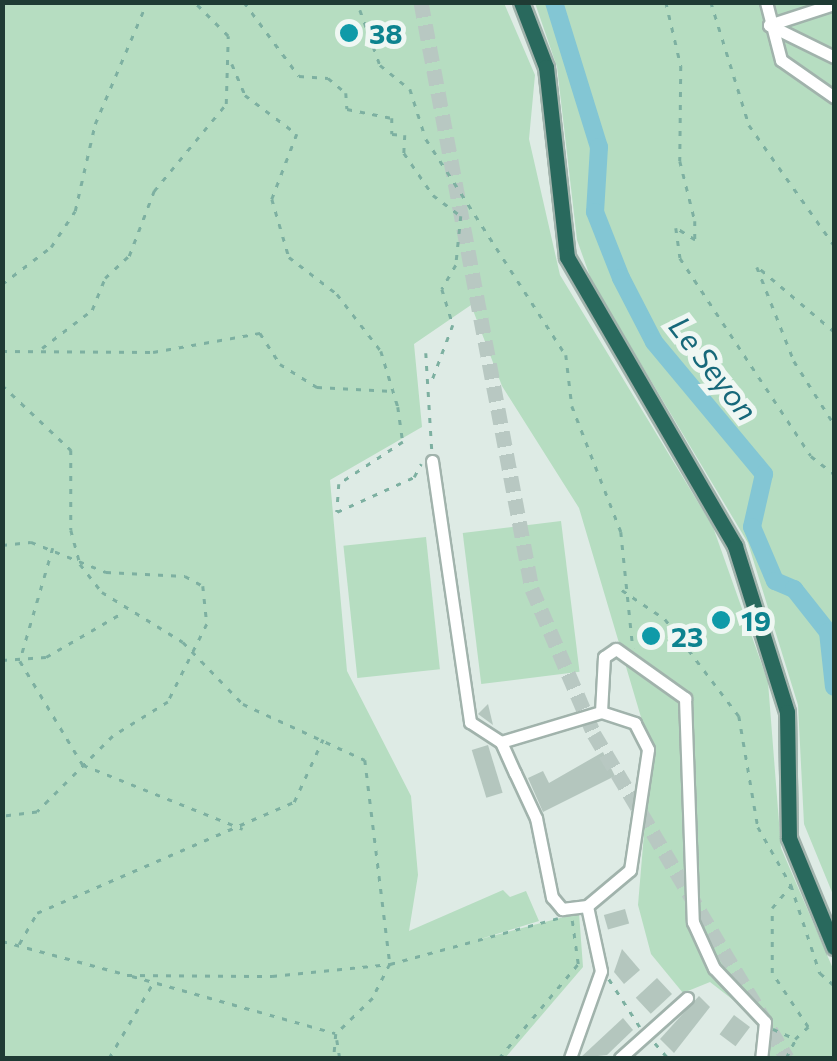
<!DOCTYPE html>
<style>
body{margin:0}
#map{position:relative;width:837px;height:1061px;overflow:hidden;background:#deebe5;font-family:Commissioner,sans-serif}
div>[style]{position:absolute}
.green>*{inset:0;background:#b6ddc1;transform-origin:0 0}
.river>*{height:18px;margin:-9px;padding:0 9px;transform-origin:9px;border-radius:9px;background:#83c6d4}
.building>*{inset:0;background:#b4c6be;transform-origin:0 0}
.highway-tunnel>*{height:15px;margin-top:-7.5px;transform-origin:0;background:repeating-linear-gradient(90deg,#b8c8c2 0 15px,transparent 0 23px)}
.path>*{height:2.5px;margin-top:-1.25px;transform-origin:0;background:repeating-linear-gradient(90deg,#7db0a1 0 5px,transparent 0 13px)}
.roads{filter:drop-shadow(2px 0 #a1b3ac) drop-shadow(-2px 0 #a1b3ac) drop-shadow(0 2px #a1b3ac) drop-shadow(0 -2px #a1b3ac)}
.minor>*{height:11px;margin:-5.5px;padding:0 5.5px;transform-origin:5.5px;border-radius:5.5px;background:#fff}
.highway>*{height:15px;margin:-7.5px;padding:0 7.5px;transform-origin:7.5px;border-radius:7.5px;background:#29695d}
.dots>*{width:28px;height:28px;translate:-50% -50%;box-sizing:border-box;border:5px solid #eff7f3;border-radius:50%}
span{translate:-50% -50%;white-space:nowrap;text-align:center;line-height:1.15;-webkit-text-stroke:10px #eff7f3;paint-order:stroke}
.culture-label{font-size:28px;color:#0d838f;font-weight:700}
.left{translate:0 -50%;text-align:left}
.water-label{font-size:30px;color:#16687a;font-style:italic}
.frame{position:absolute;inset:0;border:5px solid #1f3b34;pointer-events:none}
</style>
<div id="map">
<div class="green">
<div style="clip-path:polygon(2px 3px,504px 3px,535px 75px,529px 139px,560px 275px,713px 527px,768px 682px,781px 848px,834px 971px,834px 1058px,764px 1058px,768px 1027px,710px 982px,683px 993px,651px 954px,638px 905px,651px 751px,579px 508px,502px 386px,471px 305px,414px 344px,422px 427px,330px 480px,347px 671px,411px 796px,418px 875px,409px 931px,503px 890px,510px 897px,526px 891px,539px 921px,477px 940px,579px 913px,583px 967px,505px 1058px,3px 1058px)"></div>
<div style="clip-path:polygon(535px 3px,834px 3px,834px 897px,804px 824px,798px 705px,748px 543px,592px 282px,577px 240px,557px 67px)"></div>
<div style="left:561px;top:521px;width:152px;height:99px;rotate:83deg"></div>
<div style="left:426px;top:537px;width:133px;height:83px;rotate:84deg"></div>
</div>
<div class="river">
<div style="left:554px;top:2px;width:152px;rotate:72.8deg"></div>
<div style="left:599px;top:147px;width:65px;rotate:93.5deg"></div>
<div style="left:595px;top:212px;width:71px;rotate:68.5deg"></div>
<div style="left:621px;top:278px;width:72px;rotate:62.7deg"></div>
<div style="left:654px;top:342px;width:172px;rotate:50.2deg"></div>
<div style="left:764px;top:474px;width:54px;rotate:102.8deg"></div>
<div style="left:752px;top:527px;width:59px;rotate:66.9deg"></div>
<div style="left:775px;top:581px;width:21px;rotate:23deg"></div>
<div style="left:794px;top:589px;width:55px;rotate:51.7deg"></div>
<div style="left:828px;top:632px;width:55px;rotate:83.8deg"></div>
</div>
<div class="building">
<div style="clip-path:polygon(488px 704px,493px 725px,478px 714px)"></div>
<div style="left:488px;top:745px;width:50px;height:17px;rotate:73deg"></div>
<div style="clip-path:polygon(603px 752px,615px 776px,543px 812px,528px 778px,543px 771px,549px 783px)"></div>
<div style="left:625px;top:909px;width:15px;height:22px;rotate:74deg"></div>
<div style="clip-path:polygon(622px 949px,640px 970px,624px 984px,614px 972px)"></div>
<div style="left:657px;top:978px;width:22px;height:29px;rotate:47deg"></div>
<div style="clip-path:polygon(699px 996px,710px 1007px,674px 1053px,660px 1039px)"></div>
<div style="left:734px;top:1015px;width:20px;height:24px;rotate:37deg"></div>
<div style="clip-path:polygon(623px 1018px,633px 1030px,607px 1055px,580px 1058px)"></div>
</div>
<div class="highway-tunnel">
<div style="left:421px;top:2px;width:597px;rotate:79.29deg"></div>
<div style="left:532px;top:589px;width:158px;rotate:66.8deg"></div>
<div style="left:594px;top:734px;width:377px;rotate:59.2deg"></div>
</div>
<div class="path">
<div style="left:244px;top:2px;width:92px;rotate:53.4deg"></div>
<div style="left:299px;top:76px;width:29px;rotate:4deg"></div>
<div style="left:328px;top:78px;width:23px;rotate:40deg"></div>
<div style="left:346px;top:93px;width:16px;rotate:86deg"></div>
<div style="left:347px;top:109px;width:46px;rotate:11.3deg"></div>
<div style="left:392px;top:118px;width:16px;rotate:90deg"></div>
<div style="left:392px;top:134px;width:13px;rotate:4deg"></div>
<div style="left:405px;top:135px;width:18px;rotate:93deg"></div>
<div style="left:404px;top:153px;width:51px;rotate:55.4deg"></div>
<div style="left:433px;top:195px;width:35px;rotate:37deg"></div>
<div style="left:461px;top:216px;width:49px;rotate:95.8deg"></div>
<div style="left:456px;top:265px;width:28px;rotate:120deg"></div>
<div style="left:442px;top:289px;width:38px;rotate:73deg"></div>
<div style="left:453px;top:325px;width:60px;rotate:110.6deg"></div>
<div style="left:666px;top:2px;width:66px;rotate:76.8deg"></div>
<div style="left:681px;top:66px;width:95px;rotate:90.6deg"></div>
<div style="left:680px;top:161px;width:62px;rotate:76deg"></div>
<div style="left:695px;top:221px;width:19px;rotate:90deg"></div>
<div style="left:695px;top:240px;width:22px;rotate:-148deg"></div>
<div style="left:676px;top:228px;width:30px;rotate:82deg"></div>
<div style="left:680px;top:258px;width:237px;rotate:56.5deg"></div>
<div style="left:811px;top:456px;width:29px;rotate:38deg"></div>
<div style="left:711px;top:2px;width:129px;rotate:72.8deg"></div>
<div style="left:749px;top:125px;width:147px;rotate:54.7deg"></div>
<div style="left:360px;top:10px;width:59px;rotate:70deg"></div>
<div style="left:380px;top:65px;width:38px;rotate:39deg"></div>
<div style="left:410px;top:89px;width:52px;rotate:72.3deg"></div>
<div style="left:426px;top:139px;width:257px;rotate:57.1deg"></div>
<div style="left:566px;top:355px;width:51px;rotate:83.3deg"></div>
<div style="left:572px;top:406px;width:135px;rotate:68.7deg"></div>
<div style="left:621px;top:532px;width:117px;rotate:84.1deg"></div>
<div style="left:232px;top:64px;width:34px;rotate:67deg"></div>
<div style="left:245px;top:95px;width:65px;rotate:36.9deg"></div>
<div style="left:297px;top:134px;width:70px;rotate:111deg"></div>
<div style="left:272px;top:199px;width:60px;rotate:73.7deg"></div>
<div style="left:289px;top:257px;width:61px;rotate:37.6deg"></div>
<div style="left:337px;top:294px;width:72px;rotate:52.3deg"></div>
<div style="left:381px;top:351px;width:59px;rotate:73.1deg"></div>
<div style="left:398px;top:407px;width:35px;rotate:82deg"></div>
<div style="left:403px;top:442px;width:77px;rotate:146.7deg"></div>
<div style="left:339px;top:484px;width:28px;rotate:94deg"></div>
<div style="left:337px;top:512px;width:85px;rotate:-24.4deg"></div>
<div style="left:414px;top:477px;width:15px;rotate:-62deg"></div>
<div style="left:2px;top:284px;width:61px;rotate:-37.1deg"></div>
<div style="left:51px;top:247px;width:43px;rotate:-56.3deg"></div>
<div style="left:75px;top:211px;width:89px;rotate:-77.1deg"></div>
<div style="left:95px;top:124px;width:133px;rotate:-66.9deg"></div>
<div style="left:834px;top:332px;width:101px;rotate:-139.8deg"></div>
<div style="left:757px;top:267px;width:101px;rotate:68.5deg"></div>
<div style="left:794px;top:361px;width:75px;rotate:57.6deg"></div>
<div style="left:42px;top:348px;width:63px;rotate:-37.2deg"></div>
<div style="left:92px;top:310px;width:35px;rotate:-68deg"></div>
<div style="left:105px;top:278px;width:33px;rotate:-43deg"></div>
<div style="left:129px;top:256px;width:70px;rotate:-69deg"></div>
<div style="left:154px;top:191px;width:113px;rotate:-50.4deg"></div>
<div style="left:226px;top:104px;width:68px;rotate:-88.3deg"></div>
<div style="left:228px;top:36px;width:48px;rotate:-135deg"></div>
<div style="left:2px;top:351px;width:151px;rotate:0.4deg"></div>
<div style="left:153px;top:352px;width:109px;rotate:-10.1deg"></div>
<div style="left:260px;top:333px;width:37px;rotate:57deg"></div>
<div style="left:280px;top:364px;width:44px;rotate:31.9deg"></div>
<div style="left:317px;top:387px;width:76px;rotate:3deg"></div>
<div style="left:426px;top:353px;width:97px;rotate:86.5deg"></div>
<div style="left:2px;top:385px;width:95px;rotate:43.3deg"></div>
<div style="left:71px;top:450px;width:80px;rotate:90deg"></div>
<div style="left:71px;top:530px;width:35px;rotate:75deg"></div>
<div style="left:80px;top:564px;width:36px;rotate:52deg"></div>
<div style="left:102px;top:592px;width:95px;rotate:31.7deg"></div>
<div style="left:183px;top:642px;width:86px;rotate:45.9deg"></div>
<div style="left:243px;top:704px;width:134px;rotate:24.7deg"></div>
<div style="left:365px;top:760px;width:206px;rotate:83deg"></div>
<div style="left:390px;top:964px;width:38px;rotate:117deg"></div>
<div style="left:373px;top:998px;width:52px;rotate:135.8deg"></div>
<div style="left:336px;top:1034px;width:24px;rotate:95deg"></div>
<div style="left:2px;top:545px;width:29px;rotate:-6deg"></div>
<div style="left:31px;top:542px;width:81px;rotate:21.8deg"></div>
<div style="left:106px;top:572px;width:79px;rotate:2.9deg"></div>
<div style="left:185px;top:576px;width:21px;rotate:29deg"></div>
<div style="left:203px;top:586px;width:38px;rotate:84deg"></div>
<div style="left:207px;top:624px;width:87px;rotate:116.6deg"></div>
<div style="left:168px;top:702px;width:65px;rotate:148.3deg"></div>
<div style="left:113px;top:736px;width:107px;rotate:135deg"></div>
<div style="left:37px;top:812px;width:35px;rotate:173deg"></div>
<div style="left:53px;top:548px;width:118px;rotate:106.3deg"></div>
<div style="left:20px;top:661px;width:122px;rotate:58.8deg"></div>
<div style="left:83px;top:765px;width:172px;rotate:21.8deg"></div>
<div style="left:622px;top:590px;width:52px;rotate:34deg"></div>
<div style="left:665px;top:619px;width:122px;rotate:52.7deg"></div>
<div style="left:739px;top:716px;width:113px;rotate:80.3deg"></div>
<div style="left:758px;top:827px;width:67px;rotate:60.4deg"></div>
<div style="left:2px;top:660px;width:44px;rotate:-3.9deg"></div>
<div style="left:46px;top:657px;width:88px;rotate:-30.1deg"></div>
<div style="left:2px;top:941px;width:126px;rotate:15.1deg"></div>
<div style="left:19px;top:944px;width:36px;rotate:-60deg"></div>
<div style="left:37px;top:913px;width:280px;rotate:-23.4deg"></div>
<div style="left:294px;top:802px;width:69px;rotate:-65.3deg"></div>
<div style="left:127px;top:975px;width:145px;rotate:0.4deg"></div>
<div style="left:272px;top:976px;width:119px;rotate:-5.8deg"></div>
<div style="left:390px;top:964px;width:174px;rotate:-15.3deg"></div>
<div style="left:132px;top:976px;width:211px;rotate:15.7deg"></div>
<div style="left:609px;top:979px;width:57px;rotate:57.1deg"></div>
<div style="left:773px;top:1029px;width:24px;rotate:24deg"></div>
<div style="left:795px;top:1039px;width:18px;rotate:-43deg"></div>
<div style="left:808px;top:1027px;width:65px;rotate:-123.7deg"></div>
<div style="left:772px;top:973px;width:65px;rotate:-90deg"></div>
<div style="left:772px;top:908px;width:30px;rotate:-50deg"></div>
<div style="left:791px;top:885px;width:93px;rotate:71.8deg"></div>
<div style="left:820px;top:973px;width:18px;rotate:41deg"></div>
<div style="left:337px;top:1040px;width:18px;rotate:81deg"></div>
<div style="left:655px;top:1043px;width:20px;rotate:49deg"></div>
<div style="left:109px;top:1058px;width:87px;rotate:-59.6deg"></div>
<div style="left:499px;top:1058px;width:123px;rotate:-50deg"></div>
<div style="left:578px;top:964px;width:44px;rotate:-97.8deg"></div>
<div style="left:786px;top:1058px;width:20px;rotate:-63deg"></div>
</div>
<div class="roads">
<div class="minor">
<div style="left:766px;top:2px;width:60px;rotate:75.5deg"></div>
<div style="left:781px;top:60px;width:65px;rotate:34.9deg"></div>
<div style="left:769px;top:25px;width:72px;rotate:26.2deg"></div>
<div style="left:769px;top:25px;width:68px;rotate:-17.9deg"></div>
<div style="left:432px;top:461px;width:264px;rotate:81.7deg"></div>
<div style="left:470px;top:722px;width:37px;rotate:33deg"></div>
<div style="left:501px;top:742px;width:34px;rotate:66deg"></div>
<div style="left:515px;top:773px;width:50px;rotate:65deg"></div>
<div style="left:536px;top:818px;width:81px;rotate:78.6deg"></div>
<div style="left:552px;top:897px;width:16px;rotate:50deg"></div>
<div style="left:562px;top:909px;width:25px;rotate:-7deg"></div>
<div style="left:501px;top:742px;width:104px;rotate:-16.7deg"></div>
<div style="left:601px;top:712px;width:55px;rotate:-86.9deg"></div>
<div style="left:604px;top:657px;width:14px;rotate:-34deg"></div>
<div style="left:616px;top:649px;width:85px;rotate:35.4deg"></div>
<div style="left:685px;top:698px;width:224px;rotate:88deg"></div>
<div style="left:693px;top:922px;width:51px;rotate:65.5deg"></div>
<div style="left:714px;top:968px;width:74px;rotate:46.6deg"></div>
<div style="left:765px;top:1022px;width:36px;rotate:96deg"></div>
<div style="left:570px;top:1058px;width:92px;rotate:-70.4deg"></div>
<div style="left:601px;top:971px;width:66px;rotate:-102.2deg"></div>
<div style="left:587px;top:906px;width:56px;rotate:-39.9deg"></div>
<div style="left:630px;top:870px;width:122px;rotate:-81.5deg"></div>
<div style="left:648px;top:749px;width:29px;rotate:-117deg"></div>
<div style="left:635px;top:723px;width:36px;rotate:-162deg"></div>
<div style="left:620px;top:1058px;width:90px;rotate:-41.8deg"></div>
</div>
<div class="highway">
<div style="left:521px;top:2px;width:70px;rotate:69deg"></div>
<div style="left:546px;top:67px;width:191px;rotate:83.7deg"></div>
<div style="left:567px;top:257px;width:334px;rotate:59.8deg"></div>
<div style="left:735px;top:546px;width:174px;rotate:72.6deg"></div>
<div style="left:787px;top:712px;width:126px;rotate:89.1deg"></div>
<div style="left:789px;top:838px;width:118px;rotate:67.6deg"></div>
</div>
</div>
<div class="dots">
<div style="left:349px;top:33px;background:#0f9aa8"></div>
<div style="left:721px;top:620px;background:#0f9aa8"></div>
<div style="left:651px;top:636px;background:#0f9aa8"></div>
</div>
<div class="culture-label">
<span class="left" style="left:369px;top:33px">38</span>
<span class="left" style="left:741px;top:620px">19</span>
<span class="left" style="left:671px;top:636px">23</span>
</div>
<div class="water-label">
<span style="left:714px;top:368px;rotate:52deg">Le Seyon</span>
</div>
<div class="frame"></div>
</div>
